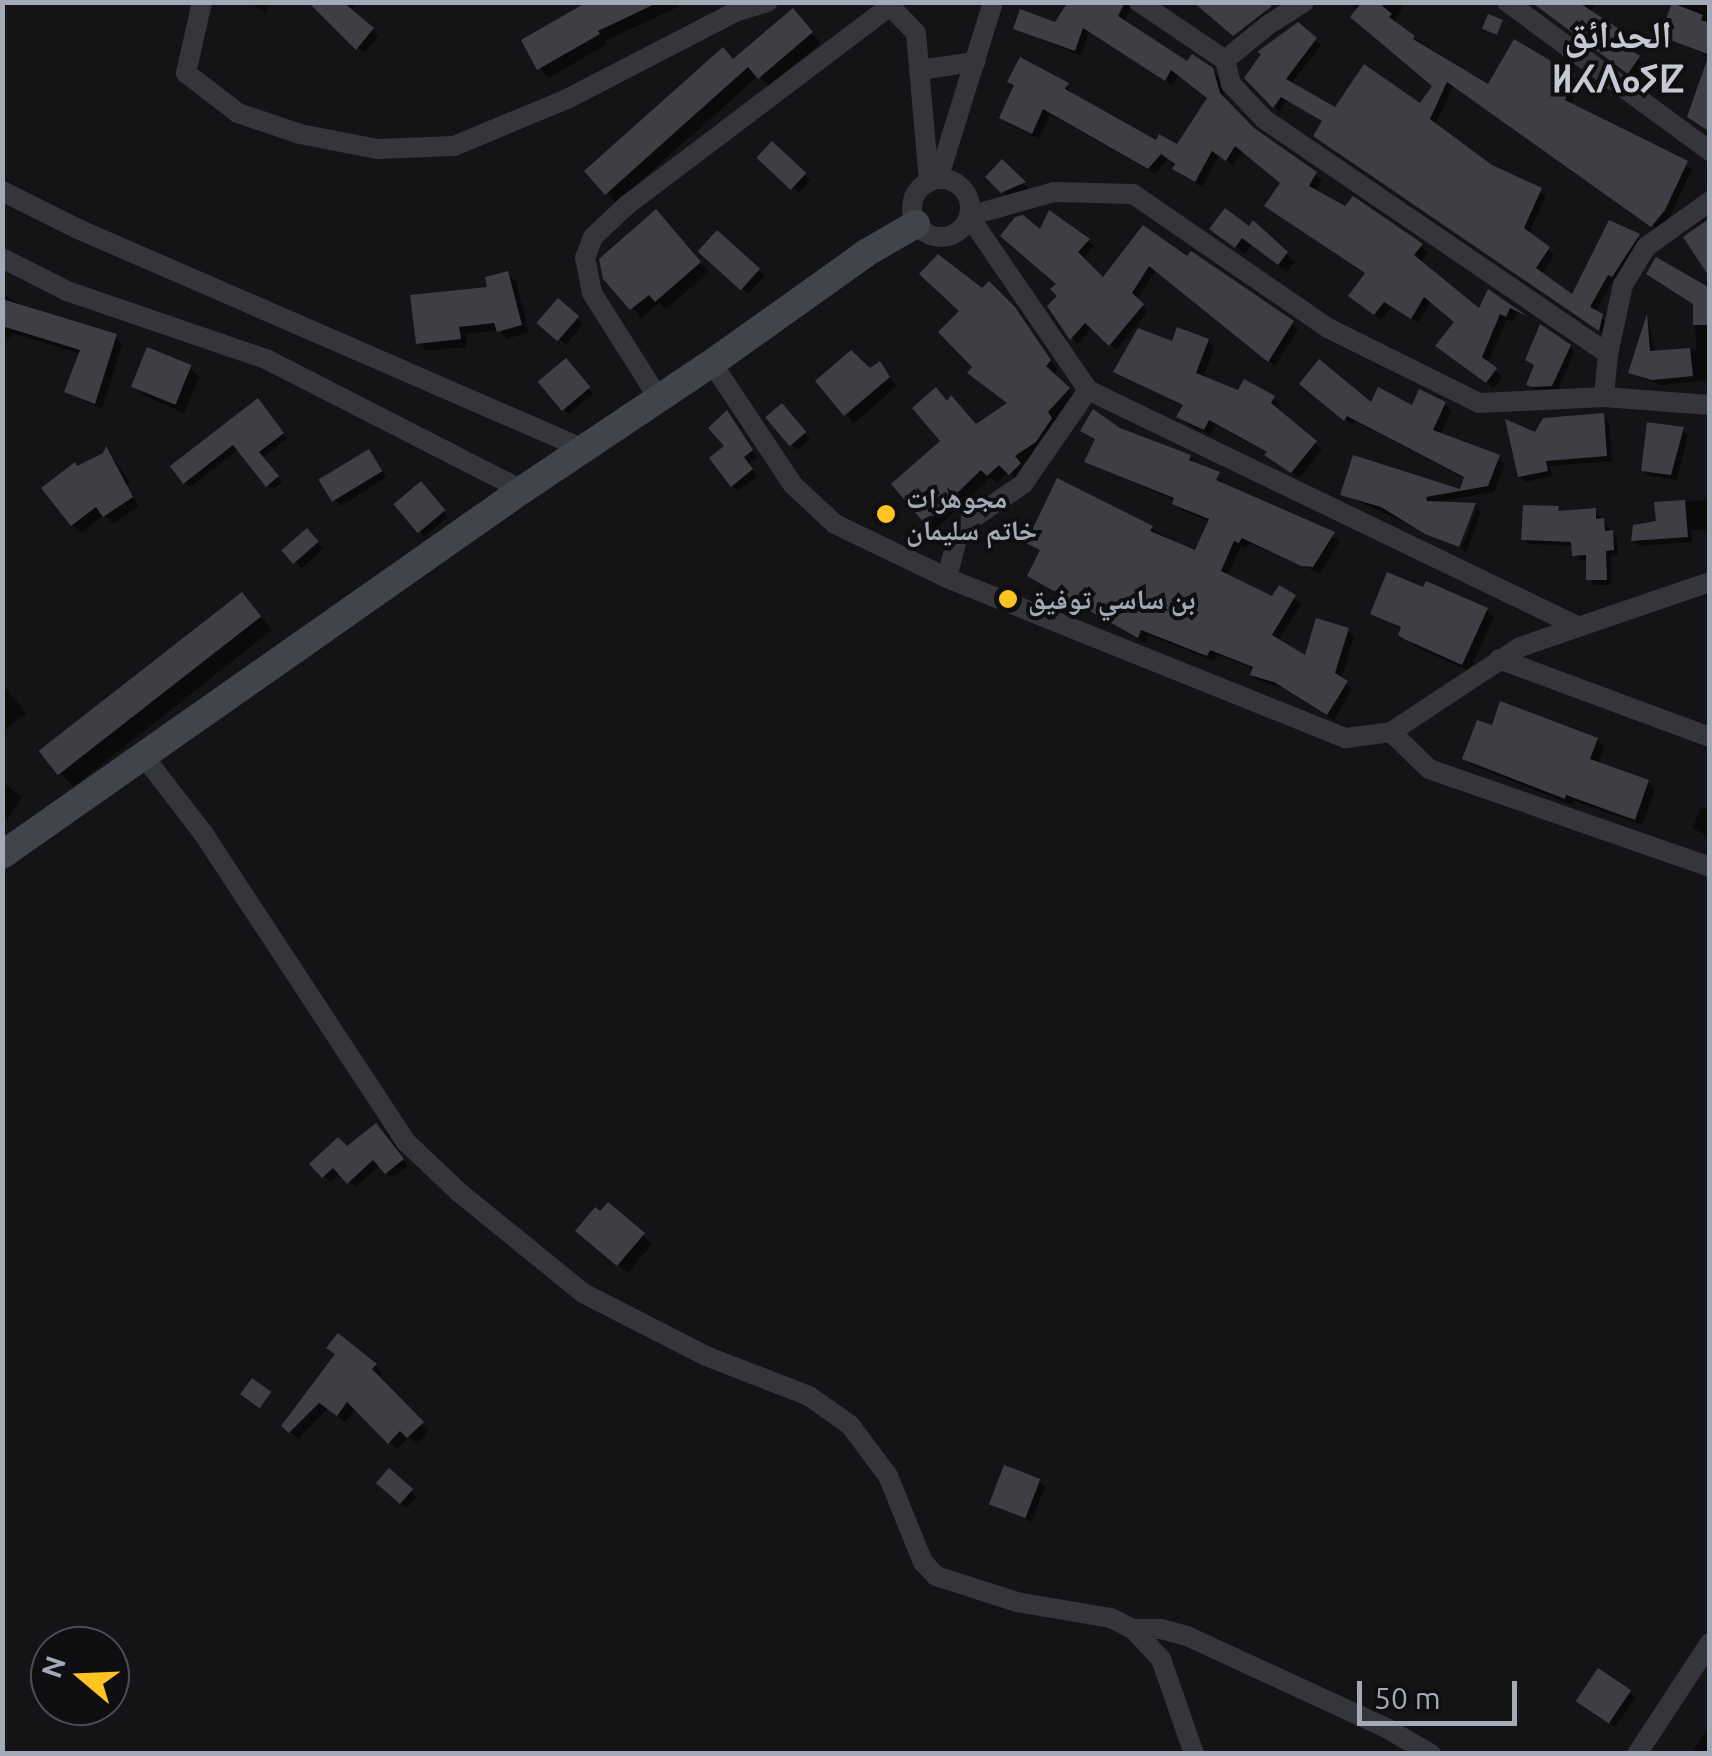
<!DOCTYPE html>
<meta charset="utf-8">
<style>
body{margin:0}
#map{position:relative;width:1712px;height:1756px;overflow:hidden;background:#141416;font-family:Ubuntu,"Noto Naskh Arabic","Noto Sans Tifinagh",sans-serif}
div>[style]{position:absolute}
.shadow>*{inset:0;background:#0007;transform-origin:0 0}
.building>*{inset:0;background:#3e3e44;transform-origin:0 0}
.street>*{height:20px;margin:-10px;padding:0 10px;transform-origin:10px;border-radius:10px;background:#35353c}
.street>.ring{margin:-10px;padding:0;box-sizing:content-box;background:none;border:20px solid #35353c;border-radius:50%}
.secondary>*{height:28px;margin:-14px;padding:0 14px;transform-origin:14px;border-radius:14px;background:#42444c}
.dots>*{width:28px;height:28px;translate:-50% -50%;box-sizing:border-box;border:5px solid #0f0f11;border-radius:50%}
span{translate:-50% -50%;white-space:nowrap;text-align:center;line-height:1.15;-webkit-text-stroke:8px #0f0f11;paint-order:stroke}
.poi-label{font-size:28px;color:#a4a9b8;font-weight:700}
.left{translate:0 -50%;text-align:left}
.district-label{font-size:38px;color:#c6c8d3;font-weight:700}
.frame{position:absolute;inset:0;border:5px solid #a4a9b8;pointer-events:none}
.north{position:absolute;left:30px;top:1626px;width:100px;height:100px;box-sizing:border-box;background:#0f0f11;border:2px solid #4b4d54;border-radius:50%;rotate:289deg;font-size:28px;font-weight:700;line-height:40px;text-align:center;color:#a4a9b8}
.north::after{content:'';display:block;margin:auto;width:35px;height:45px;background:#ffc423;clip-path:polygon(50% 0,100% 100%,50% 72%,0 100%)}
.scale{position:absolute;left:1357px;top:1681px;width:160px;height:45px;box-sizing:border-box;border:5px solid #a4a9b8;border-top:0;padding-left:12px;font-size:30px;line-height:35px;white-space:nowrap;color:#a4a9b8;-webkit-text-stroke:8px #0f0f11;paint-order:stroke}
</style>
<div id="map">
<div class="shadow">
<div style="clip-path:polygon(250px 2px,270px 2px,266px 13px)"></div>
<div style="clip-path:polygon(311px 2px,358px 2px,350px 12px,378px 36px,364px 53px)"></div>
<div style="clip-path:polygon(599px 2px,676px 2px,678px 7px,605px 41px,607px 44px,549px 78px,539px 68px)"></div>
<div style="clip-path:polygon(1071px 2px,1127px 2px,1131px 6px,1124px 22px,1188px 64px,1211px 70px,1219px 78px,1226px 102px,1254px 131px,1322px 180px,1315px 192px,1345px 209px,1353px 200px,1422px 246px,1428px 253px,1420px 263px,1480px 312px,1489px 292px,1521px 314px,1517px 312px,1513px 322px,1507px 319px,1487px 364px,1502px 377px,1494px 388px,1445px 352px,1457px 322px,1431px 301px,1418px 323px,1392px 307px,1381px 320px,1358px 302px,1367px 275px,1283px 184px,1243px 151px,1233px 165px,1219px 156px,1202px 187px,1181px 175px,1168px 158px,1155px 174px,1050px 114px,1039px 139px,1008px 124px,1002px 118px,1016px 87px,1010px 81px,1067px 85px,1072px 96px,1157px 144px,1177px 147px,1210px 99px,1179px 75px,1172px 85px,1089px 32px,1081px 56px,1016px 28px,1057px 25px)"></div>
<div style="clip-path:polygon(1349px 2px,1405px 2px,1394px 24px,1489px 87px,1574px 77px,1579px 83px,1570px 106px,1692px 169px,1670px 216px,1658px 230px,1453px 86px,1435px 125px,1490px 167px,1546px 196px,1528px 235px,1554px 255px,1541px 275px,1573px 297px,1610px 223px,1644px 242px,1618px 281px,1614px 278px,1595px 313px,1607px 322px,1604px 334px,1322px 141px,1324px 122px,1287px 100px,1280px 112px,1248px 78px,1315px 40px,1321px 45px,1291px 84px,1335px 111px,1420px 106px,1435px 86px)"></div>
<div style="clip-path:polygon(1533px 2px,1597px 2px,1589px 13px,1618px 31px,1623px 36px,1618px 45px,1644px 64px,1635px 78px)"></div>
<div style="clip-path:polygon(1675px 2px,1710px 2px,1710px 57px,1663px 35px)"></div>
<div style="clip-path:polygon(802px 21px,821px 43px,769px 86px,758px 76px,616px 203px,587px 171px,734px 62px)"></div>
<div style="left:772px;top:145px;width:52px;height:17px;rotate:43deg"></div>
<div style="clip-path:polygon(1002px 163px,1029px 189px,1008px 197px,988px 177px)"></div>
<div style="clip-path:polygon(665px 222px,709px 272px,666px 309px,659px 303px,641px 318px,605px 277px)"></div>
<div style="clip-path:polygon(1254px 224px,1295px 262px,1287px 272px,1252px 245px,1245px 254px,1212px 229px,1250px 229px)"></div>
<div style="clip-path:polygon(1143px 228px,1187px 260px,1192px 254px,1298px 329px,1275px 366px,1156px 270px,1136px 300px,1148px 311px,1116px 350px,1093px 327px,1078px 344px,1072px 338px,1050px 306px,1060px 296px,1059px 285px,1041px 233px,1088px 241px,1094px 246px,1082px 260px,1103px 281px)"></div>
<div style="left:717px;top:233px;width:64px;height:24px;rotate:42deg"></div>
<div style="clip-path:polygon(508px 274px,516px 282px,529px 332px,507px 339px,499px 330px,466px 334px,467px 347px,426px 351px,418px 343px)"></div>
<div style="clip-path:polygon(1649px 274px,1710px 291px,1710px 380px,1660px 385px,1631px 372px,1648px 319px,1655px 353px,1696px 349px,1695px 305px)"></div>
<div style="clip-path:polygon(2px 294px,23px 306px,115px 337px,122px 344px,102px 409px,67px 392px,81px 354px,12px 333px,10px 338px,2px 336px)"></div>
<div style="clip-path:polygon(558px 302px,583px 324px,566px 345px,546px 329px)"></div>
<div style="clip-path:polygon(1023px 319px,1058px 370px,1053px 375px,1077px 398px,1044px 450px,1021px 466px,1027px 473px,1019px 481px,1009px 471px,997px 483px,991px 477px,935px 530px,927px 522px,948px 404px,977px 427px,1010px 404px)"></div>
<div style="clip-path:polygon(1208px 341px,1214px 348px,1203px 378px,1239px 393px,1273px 398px,1280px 404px,1276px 411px,1322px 449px,1299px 478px,1269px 454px,1216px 425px,1211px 435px,1186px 423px,1179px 417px,1184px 407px,1117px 372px,1174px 344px)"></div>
<div style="clip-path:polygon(1569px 347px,1574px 352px,1558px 390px,1534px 389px,1529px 384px,1536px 366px,1528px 359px)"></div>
<div style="clip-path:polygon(880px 365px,897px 386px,854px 423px,846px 414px,870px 371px)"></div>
<div style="clip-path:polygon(189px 367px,199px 377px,184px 413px,143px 395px,133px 386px)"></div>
<div style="clip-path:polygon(572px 367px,593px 394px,568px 414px,540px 381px)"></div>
<div style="clip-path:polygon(1309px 390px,1372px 406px,1413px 408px,1445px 404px,1451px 411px,1440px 435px,1505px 464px,1494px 492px,1438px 502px,1475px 506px,1481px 512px,1466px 552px,1461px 549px,1477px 508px,1472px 508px,1457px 547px,1343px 494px,1354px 458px,1461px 492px,1466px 479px,1355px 421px,1351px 425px)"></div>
<div style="clip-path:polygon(262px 406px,287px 439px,262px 458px,282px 482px,272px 490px,239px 449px,190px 487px,185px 482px)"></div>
<div style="clip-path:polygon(787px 412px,810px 439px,797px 450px,768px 418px)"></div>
<div style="clip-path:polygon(1604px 416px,1609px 422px,1612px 461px,1550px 466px,1552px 476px,1526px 482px,1520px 476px,1536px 435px)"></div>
<div style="clip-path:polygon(732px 419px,757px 457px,748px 464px,757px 476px,738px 491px,732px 485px,728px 446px)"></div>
<div style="clip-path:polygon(1118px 430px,1190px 457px,1214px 493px,1220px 477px,1223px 484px,1340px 541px,1320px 573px,1248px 543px,1246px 548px,1241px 546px,1227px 577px,1273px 599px,1280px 588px,1301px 604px,1278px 641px,1306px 659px,1348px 630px,1354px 637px,1341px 680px,1352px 689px,1334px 720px,1283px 688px,1259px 681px,1252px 675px,1255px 669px,1217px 655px,1214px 661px,1148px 635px,1145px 643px,1030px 575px,1042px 552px,1029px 542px,1151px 528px,1196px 553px,1210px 522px,1181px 510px,1176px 501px,1087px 462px,1097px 441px,1083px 431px)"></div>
<div style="clip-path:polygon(1682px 430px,1688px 435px,1677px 480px,1649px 476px,1643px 470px)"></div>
<div style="clip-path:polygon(107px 450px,130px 482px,125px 485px,139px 506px,113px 524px,104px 515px,81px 533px,72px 525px,77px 469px)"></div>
<div style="clip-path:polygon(374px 458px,386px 477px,341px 506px,335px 500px)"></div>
<div style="clip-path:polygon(426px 490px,448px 517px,424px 537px,419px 531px)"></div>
<div style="clip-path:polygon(1710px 500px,1710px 529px,1691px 530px,1692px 542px,1639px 546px,1634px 540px,1658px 523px,1657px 504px)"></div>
<div style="clip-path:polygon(1557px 509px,1562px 513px,1595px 510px,1617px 538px,1618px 555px,1611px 556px,1611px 585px,1594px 585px,1589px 579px,1588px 560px,1580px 561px,1574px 546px,1529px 544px,1524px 539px)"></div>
<div style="left:307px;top:531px;width:24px;height:29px;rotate:48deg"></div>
<div style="clip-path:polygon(254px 608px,272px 630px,73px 787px,42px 752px)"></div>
<div style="clip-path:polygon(1487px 610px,1494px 617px,1469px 671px,1414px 646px,1401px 634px,1403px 630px,1373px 613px)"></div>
<div style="clip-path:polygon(5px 688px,27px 713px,2px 732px,2px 690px)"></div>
<div style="clip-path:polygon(1597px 740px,1604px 747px,1598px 764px,1648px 782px,1655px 790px,1642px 825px,1574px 801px,1572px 805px,1472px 765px,1465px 758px)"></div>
<div style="clip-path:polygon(2px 782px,22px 797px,8px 818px,2px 815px)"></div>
<div style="clip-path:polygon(1700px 808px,1710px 809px,1710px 838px,1693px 828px)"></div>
<div style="clip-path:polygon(382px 1132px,408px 1166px,392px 1178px,380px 1165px,355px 1187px,341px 1172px,330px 1182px,313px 1164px)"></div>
<div style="clip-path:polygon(643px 1235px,652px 1244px,628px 1273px,588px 1240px)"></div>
<div style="clip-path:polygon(338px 1355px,375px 1365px,383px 1373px,378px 1379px,429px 1431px,417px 1444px,409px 1437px,397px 1449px,356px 1408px,345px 1422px,328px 1408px,298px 1439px,284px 1426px)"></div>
<div style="left:389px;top:1471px;width:38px;height:15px;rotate:43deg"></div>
<div style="clip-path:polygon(1039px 1481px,1045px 1487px,1031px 1522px,992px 1503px)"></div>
<div style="clip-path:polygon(1629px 1692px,1635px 1698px,1615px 1727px,1585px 1707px)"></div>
<div style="clip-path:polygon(1710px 1727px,1710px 1754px,1690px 1754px)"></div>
</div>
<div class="building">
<div style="clip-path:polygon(308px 2px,343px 2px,374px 28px,356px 50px)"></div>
<div style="clip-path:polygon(587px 2px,659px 2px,598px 31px,600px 34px,537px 70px,521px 40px)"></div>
<div style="clip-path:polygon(1068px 2px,1125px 2px,1118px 16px,1187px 61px,1192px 54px,1213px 68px,1220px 93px,1254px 128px,1317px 172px,1309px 186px,1345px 206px,1353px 196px,1423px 244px,1414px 255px,1479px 308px,1488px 289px,1527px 316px,1510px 308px,1506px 317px,1500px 314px,1482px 357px,1497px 368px,1486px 383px,1435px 346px,1454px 322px,1424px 297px,1411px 319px,1384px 302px,1374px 315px,1348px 296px,1365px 273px,1264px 206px,1280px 183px,1235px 146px,1226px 161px,1212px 151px,1195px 182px,1172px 169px,1175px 164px,1161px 154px,1148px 169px,1043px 109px,1032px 134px,999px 118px,1014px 85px,1007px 82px,1020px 57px,1069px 83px,1065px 89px,1156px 140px,1159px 134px,1177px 144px,1207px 98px,1171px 70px,1165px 81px,1083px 28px,1075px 51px,1013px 29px,1020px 9px,1055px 22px)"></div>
<div style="clip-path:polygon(1193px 2px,1266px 2px,1272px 6px,1233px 36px)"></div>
<div style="clip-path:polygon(1362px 2px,1378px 2px,1392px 14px,1389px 17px,1415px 36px,1413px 39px,1488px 84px,1514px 39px,1575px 75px,1565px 100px,1688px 161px,1665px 210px,1651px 227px,1447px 82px,1430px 119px,1492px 165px,1542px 188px,1524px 228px,1550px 247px,1536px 268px,1572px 294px,1609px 220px,1640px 234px,1612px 277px,1608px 275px,1590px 307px,1603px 314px,1599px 331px,1313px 136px,1322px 121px,1281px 97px,1273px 108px,1244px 78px,1261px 54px,1257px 52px,1298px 22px,1317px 38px,1286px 79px,1335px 107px,1364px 64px,1420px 103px,1432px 86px,1350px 17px)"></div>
<div style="clip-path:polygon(1531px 2px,1578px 2px,1619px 29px,1613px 39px,1640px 56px,1628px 74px)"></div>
<div style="clip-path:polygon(1672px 3px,1703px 15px,1701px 20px,1710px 23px,1710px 55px,1660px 36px)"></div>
<div style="clip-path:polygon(793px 8px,813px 32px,758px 79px,748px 67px,605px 195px,584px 171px,723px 47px,733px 59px)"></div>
<div style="left:1488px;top:14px;width:16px;height:16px;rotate:22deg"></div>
<div style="clip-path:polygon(1707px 60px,1710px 60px,1710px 132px,1687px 117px)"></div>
<div style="left:772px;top:141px;width:47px;height:23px;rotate:43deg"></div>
<div style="clip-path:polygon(1002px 159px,1026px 182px,1001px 193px,985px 177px)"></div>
<div style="clip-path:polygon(1225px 208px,1249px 226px,1253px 220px,1288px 252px,1278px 265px,1242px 238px,1235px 248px,1209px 229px)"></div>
<div style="clip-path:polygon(656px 209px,701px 262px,655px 302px,649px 295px,630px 310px,603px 279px,599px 259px)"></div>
<div style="clip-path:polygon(1049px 210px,1090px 239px,1078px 252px,1103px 277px,1143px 225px,1187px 256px,1191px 251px,1294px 321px,1268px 362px,1149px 266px,1132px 293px,1144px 304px,1109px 346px,1085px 323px,1070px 340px,1047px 306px,1057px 296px,1050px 289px,1056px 284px,1000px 236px,1015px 217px,1023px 215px,1040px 229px)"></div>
<div style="clip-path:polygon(1710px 218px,1710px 278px,1683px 237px)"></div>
<div style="left:717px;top:230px;width:58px;height:29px;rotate:42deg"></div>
<div style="clip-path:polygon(938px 254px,982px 288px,989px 281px,1015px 307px,1051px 360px,1046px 366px,1070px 388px,1048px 412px,1052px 418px,1036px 442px,1015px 456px,1021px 463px,1009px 475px,999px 465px,987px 476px,981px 470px,925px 524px,891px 484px,940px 441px,912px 408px,936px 387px,947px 401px,951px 395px,976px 424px,1007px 403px,967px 373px,972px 367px,938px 332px,959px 311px,919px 274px)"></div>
<div style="clip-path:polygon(1656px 257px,1710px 288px,1710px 325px,1693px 325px,1693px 304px,1646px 274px)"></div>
<div style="clip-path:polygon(508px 271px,522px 325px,497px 332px,494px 323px,459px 327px,461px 339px,416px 344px,410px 295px,487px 287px,485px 277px)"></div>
<div style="left:558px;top:298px;width:28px;height:33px;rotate:41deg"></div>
<div style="clip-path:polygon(2px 299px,117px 334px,95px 404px,64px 392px,80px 350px,2px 326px)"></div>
<div style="clip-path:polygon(1647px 314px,1650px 351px,1690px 348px,1693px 376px,1652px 380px,1628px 373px)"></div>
<div style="clip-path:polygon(1540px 324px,1571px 345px,1552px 386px,1532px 387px,1526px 385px,1534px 365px,1525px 360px)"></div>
<div style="clip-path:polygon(1177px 327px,1209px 339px,1196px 373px,1238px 390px,1244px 379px,1275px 396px,1271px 403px,1317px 441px,1291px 473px,1264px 455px,1267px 452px,1209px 420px,1204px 430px,1176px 417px,1183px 405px,1113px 372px,1138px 328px,1172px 341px)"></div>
<div style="left:147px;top:347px;width:48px;height:43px;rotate:22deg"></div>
<div style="clip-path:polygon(851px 350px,870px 368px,880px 361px,890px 377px,844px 416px,815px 381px)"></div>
<div style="left:566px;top:358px;width:38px;height:37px;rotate:50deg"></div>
<div style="clip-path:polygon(1319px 359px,1371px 402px,1378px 387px,1412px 405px,1419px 389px,1446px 402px,1433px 430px,1500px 455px,1488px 486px,1426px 497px,1427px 501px,1476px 503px,1459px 547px,1425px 534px,1381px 507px,1340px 495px,1353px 455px,1460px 489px,1464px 477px,1347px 416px,1344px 421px,1299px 384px)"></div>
<div style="clip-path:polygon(258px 398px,284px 433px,259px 452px,279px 476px,266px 487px,233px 445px,183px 484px,170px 466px)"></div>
<div style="left:782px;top:403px;width:38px;height:22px;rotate:50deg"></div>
<div style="clip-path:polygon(1093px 409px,1120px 428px,1191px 455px,1189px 460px,1220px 472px,1216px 480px,1335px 532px,1313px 567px,1301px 566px,1242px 538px,1239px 543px,1234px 541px,1221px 571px,1272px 596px,1279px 585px,1296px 595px,1272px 635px,1305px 655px,1316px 618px,1349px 628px,1335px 673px,1348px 681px,1327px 715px,1274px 682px,1250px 675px,1253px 667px,1210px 650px,1207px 656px,1141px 630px,1138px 638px,1027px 576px,1040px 550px,1026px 543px,1057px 478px,1153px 526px,1150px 531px,1195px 550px,1209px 519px,1172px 504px,1174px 498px,1084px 462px,1095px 439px,1080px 431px)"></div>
<div style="clip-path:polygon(727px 410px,753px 450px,744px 457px,753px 469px,731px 487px,709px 458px,724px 446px,708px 428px)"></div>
<div style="clip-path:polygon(1604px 413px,1607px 456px,1546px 461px,1548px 471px,1518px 477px,1505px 419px,1535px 432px,1543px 418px)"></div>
<div style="clip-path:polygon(1647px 422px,1684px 427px,1671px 475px,1641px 471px)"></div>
<div style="clip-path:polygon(106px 446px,133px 497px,103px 517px,96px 507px,71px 526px,41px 488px,75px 462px,77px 466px,103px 453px)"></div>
<div style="left:369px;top:449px;width:26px;height:59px;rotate:59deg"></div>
<div style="left:421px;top:481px;width:38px;height:36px;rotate:50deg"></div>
<div style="clip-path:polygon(1685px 500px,1688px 537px,1631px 541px,1633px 525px,1656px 521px,1654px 502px)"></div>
<div style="clip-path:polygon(1523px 505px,1559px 506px,1558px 511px,1596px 508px,1596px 519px,1604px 518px,1605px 531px,1613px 530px,1614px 550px,1606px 551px,1607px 580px,1586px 580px,1586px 555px,1572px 556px,1571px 542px,1521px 540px)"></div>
<div style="left:307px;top:528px;width:18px;height:34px;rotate:49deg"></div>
<div style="clip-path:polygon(1387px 572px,1423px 587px,1426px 581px,1488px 608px,1462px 665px,1404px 639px,1398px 635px,1401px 627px,1370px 614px)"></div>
<div style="left:242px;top:592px;width:31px;height:258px;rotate:52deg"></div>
<div style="clip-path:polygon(1500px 701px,1598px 738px,1590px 759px,1649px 780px,1635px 820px,1566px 795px,1565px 799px,1462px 759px,1477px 720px,1492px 725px)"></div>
<div style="clip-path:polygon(376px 1123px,404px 1159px,385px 1174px,373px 1160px,347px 1184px,333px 1168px,322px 1178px,309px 1164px,338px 1137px,347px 1146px)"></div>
<div style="clip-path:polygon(608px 1202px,645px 1233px,617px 1266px,575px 1231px,595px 1207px,600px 1211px)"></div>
<div style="clip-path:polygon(338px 1333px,377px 1364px,372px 1369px,424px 1422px,407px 1438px,400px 1431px,388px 1444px,347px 1402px,337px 1416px,319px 1403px,289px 1433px,281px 1426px,335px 1354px,326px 1348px)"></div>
<div style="left:252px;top:1378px;width:24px;height:20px;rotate:36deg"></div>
<div style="left:1004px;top:1465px;width:39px;height:42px;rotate:21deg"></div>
<div style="left:389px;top:1468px;width:32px;height:20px;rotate:41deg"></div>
<div style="left:1598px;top:1668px;width:40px;height:40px;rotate:34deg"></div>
</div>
<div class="street">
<div style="left:202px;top:2px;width:73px;rotate:102.7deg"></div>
<div style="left:186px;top:73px;width:66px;rotate:37.6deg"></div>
<div style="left:238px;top:113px;width:65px;rotate:18.7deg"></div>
<div style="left:300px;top:134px;width:78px;rotate:11deg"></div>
<div style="left:377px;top:149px;width:77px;rotate:-2.2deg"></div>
<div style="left:454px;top:146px;width:122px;rotate:-22.6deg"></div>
<div style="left:567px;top:99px;width:189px;rotate:-27.4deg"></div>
<div style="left:735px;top:12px;width:34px;rotate:-17deg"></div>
<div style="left:886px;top:2px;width:43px;rotate:45.9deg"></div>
<div style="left:916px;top:33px;width:150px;rotate:85deg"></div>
<div style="left:1139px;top:2px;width:104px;rotate:34deg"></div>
<div style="left:1304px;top:2px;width:43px;rotate:147.4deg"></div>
<div style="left:1268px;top:25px;width:55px;rotate:140.9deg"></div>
<div style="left:1225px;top:60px;width:25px;rotate:76deg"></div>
<div style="left:1231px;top:84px;width:48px;rotate:46.7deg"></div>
<div style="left:1264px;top:119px;width:417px;rotate:34.3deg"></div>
<div style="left:1507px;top:2px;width:252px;rotate:36.3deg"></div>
<div style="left:919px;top:70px;width:57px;rotate:-8.1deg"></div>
<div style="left:938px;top:179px;width:185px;rotate:-72.7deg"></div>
<div class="ring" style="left:912px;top:179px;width:38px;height:38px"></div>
<div style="left:2px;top:191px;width:85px;rotate:26.6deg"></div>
<div style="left:78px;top:229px;width:552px;rotate:23.5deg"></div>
<div style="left:1710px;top:201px;width:79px;rotate:144.3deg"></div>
<div style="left:1646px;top:247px;width:44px;rotate:121.2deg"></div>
<div style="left:1623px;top:285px;width:71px;rotate:102.3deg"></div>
<div style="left:1608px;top:354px;width:43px;rotate:95.3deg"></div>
<div style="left:1604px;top:397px;width:106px;rotate:4.3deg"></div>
<div style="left:2px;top:258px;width:73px;rotate:26.9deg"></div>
<div style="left:67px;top:291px;width:210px;rotate:18.9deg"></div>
<div style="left:266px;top:359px;width:288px;rotate:27.1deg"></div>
<div style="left:712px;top:363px;width:146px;rotate:56.4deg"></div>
<div style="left:793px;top:485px;width:57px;rotate:42.9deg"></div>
<div style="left:835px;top:524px;width:124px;rotate:25.7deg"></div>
<div style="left:947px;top:578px;width:430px;rotate:21.9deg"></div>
<div style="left:1346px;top:738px;width:45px;rotate:-7.6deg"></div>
<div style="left:1391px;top:732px;width:154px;rotate:-33.4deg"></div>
<div style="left:1520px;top:647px;width:201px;rotate:-18.9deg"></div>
<div style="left:659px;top:399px;width:125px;rotate:-122.3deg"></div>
<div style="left:592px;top:293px;width:36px;rotate:-101deg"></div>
<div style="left:585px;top:258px;width:22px;rotate:-69deg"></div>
<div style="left:593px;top:237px;width:47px;rotate:-43.3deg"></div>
<div style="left:627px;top:205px;width:331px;rotate:-37.1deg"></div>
<div style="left:947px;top:578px;width:53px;rotate:-75.7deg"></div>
<div style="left:960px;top:527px;width:76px;rotate:-34.3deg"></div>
<div style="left:1023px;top:484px;width:114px;rotate:-55.3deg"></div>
<div style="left:1577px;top:626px;width:543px;rotate:-154.24deg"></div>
<div style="left:1088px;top:390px;width:211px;rotate:-124.4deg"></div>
<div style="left:969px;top:216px;width:88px;rotate:-15.8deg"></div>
<div style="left:1054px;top:192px;width:79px;rotate:1.5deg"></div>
<div style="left:1133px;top:194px;width:237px;rotate:34.5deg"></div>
<div style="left:1328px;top:328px;width:169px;rotate:26.4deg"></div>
<div style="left:1479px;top:403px;width:125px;rotate:-2.7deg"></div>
<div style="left:1499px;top:659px;width:225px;rotate:20.3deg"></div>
<div style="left:1391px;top:732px;width:53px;rotate:44.2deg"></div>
<div style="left:1429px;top:769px;width:298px;rotate:19.2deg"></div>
<div style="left:145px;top:758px;width:95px;rotate:52.3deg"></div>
<div style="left:203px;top:833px;width:368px;rotate:56.7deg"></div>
<div style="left:405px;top:1141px;width:76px;rotate:43.4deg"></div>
<div style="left:460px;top:1193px;width:159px;rotate:39.1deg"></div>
<div style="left:583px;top:1293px;width:138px;rotate:27.1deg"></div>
<div style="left:706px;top:1356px;width:110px;rotate:21.2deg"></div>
<div style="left:809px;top:1396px;width:50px;rotate:35.3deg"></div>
<div style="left:850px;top:1425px;width:64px;rotate:53.3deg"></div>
<div style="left:888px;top:1476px;width:93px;rotate:67.9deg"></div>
<div style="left:923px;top:1562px;width:19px;rotate:47deg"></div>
<div style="left:936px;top:1576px;width:85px;rotate:17.8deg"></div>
<div style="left:1017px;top:1602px;width:95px;rotate:9.7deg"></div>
<div style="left:1111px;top:1618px;width:25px;rotate:27deg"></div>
<div style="left:1133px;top:1629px;width:41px;rotate:47deg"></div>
<div style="left:1161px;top:1659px;width:101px;rotate:70.8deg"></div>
<div style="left:1133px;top:1629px;width:28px"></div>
<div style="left:1161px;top:1629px;width:27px;rotate:15deg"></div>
<div style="left:1187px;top:1636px;width:221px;rotate:24.8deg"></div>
<div style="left:1388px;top:1729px;width:50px;rotate:30.2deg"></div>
<div style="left:1637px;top:1754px;width:133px;rotate:-56.7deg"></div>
</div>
<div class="secondary">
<div style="left:2px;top:855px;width:635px;rotate:-35.07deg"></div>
<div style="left:522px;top:490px;width:229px;rotate:-33.8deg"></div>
<div style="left:712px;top:363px;width:189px;rotate:-35.5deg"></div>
<div style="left:866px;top:253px;width:58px;rotate:-30.1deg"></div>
</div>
<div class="dots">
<div style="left:886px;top:514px;background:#ffc423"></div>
<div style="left:1008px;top:599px;background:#ffc423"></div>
</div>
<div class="poi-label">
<span class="left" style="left:906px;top:514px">مجوهرات<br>خاتم سليمان</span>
<span class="left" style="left:1028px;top:599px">بن ساسي توفيق</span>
</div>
<div class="district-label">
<span style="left:1618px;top:57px">الحدائق<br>ⵍⵃⴷⴰⵢⵇ</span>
</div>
<div class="frame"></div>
<div class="north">N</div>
<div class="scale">50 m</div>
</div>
